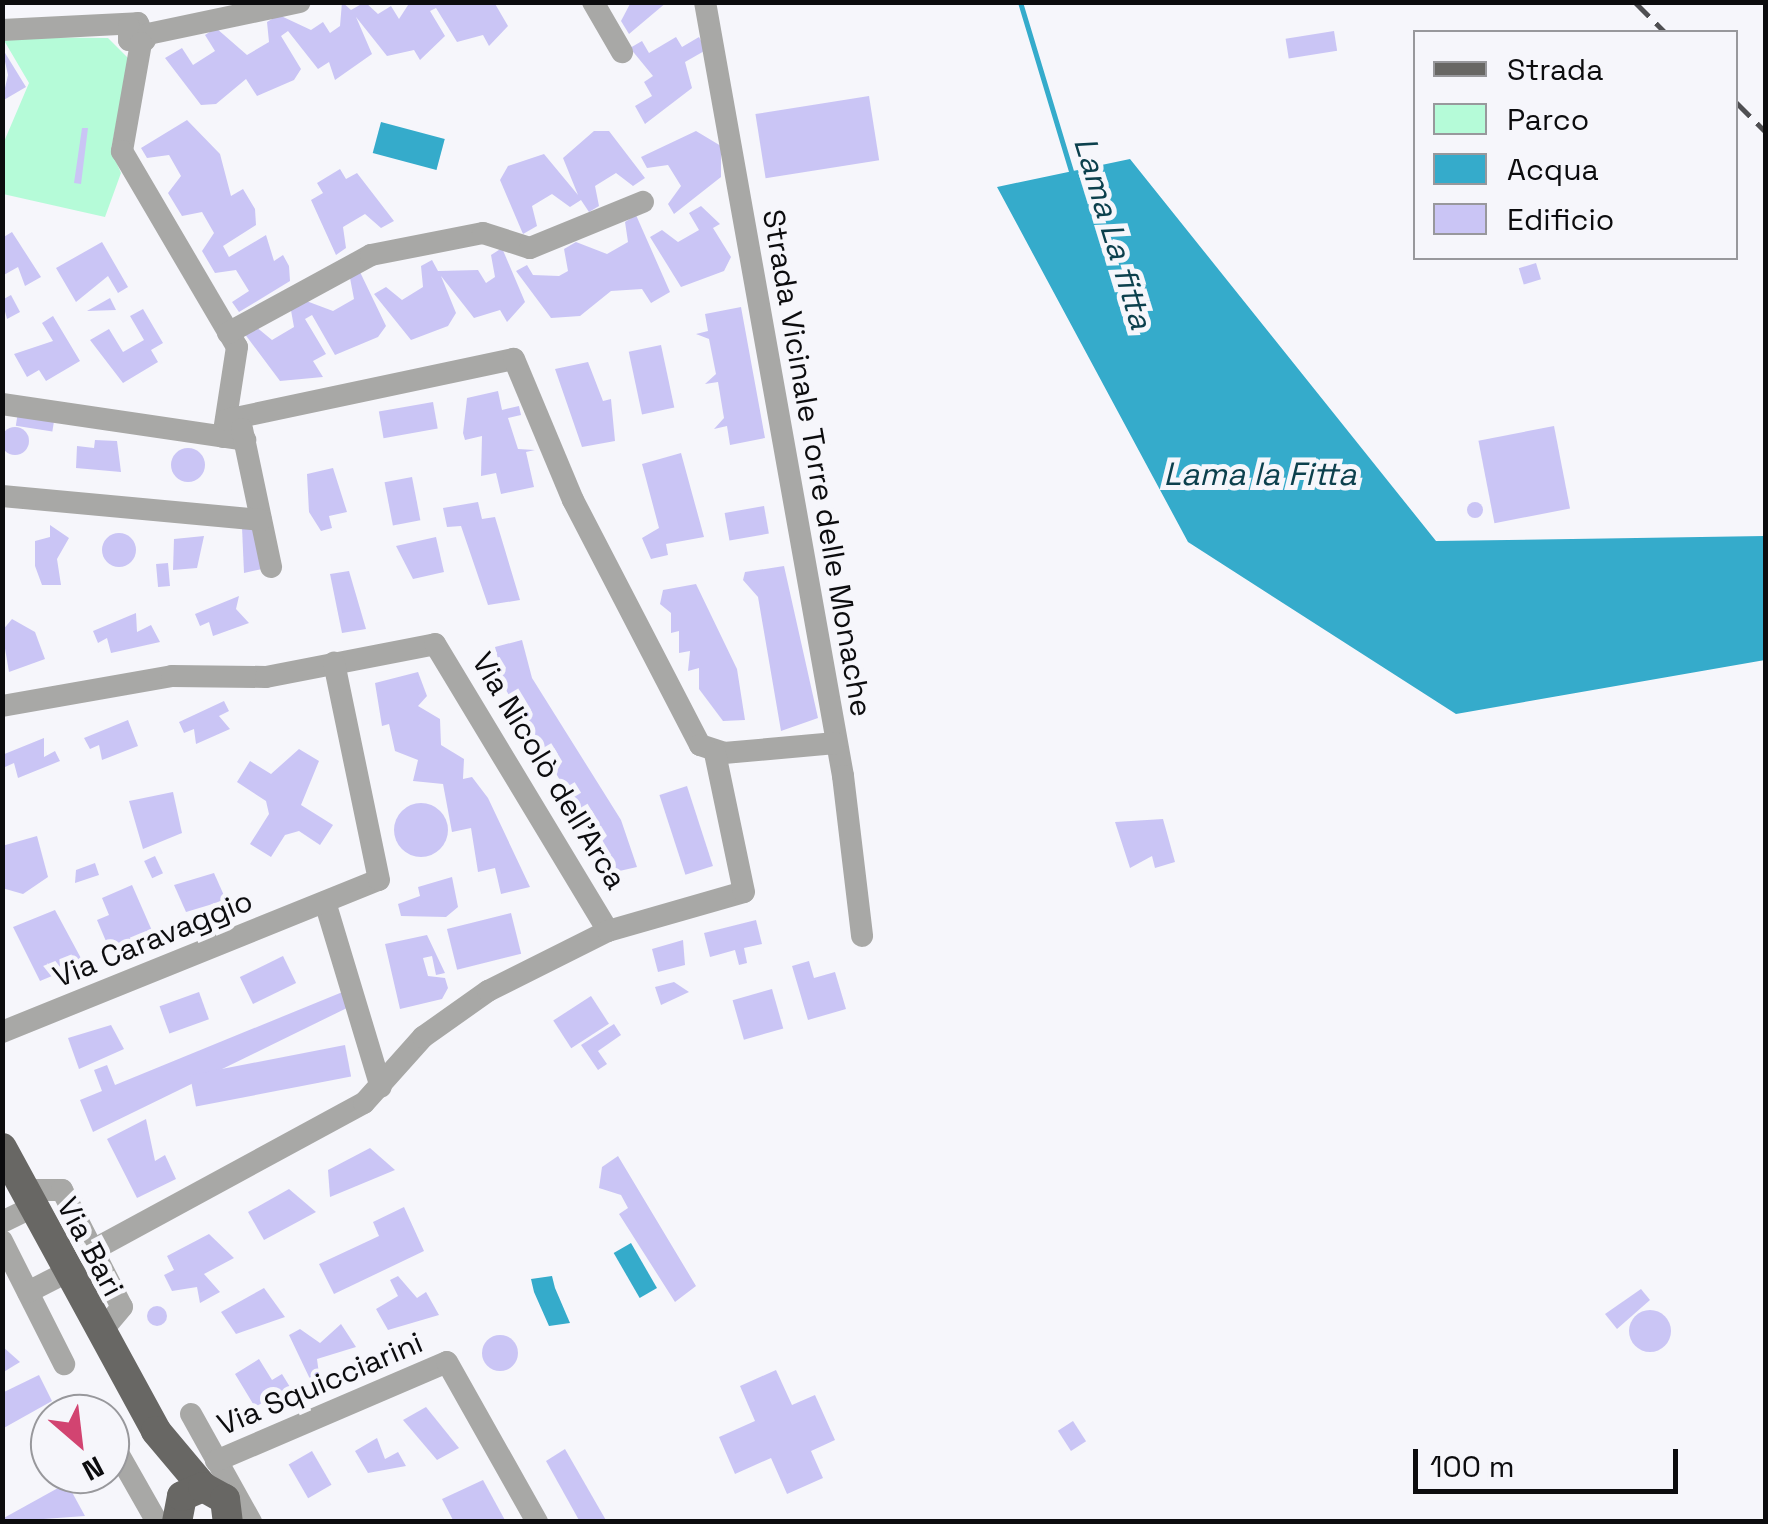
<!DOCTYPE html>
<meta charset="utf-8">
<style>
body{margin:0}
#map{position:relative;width:1768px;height:1524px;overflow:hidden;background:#f6f6fb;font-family:"Space Grotesk",sans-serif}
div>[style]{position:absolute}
.green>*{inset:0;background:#b5fbd8}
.water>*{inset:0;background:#35abcb;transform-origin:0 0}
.stream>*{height:5px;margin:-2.5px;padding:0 2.5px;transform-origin:2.5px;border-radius:2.5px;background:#35abcb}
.building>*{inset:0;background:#cac5f5;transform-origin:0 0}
.round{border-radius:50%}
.minor>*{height:22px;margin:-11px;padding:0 11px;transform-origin:11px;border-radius:11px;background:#a8a8a6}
.major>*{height:30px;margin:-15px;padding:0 15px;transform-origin:15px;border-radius:15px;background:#686764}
.rail>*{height:5px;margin-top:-2.5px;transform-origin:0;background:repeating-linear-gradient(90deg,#4f4f52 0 20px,transparent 0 30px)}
span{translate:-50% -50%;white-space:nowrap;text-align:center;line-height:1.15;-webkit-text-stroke:10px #f6f6fb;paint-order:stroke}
.street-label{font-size:30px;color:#0c0c0e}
.water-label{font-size:32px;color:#0c404d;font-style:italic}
.frame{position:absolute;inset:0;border:5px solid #0c0c0e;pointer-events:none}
.legend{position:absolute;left:1413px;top:30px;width:325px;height:230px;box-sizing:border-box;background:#f6f6fb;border:2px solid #98989c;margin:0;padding:12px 18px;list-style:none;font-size:30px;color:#0c0c0e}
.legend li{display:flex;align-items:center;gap:20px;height:50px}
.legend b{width:50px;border:2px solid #98989c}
.north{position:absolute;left:30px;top:1394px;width:100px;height:100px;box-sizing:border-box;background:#f6f6fb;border:2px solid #98989c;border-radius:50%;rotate:152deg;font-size:28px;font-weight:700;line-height:40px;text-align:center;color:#0c0c0e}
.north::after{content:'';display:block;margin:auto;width:35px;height:45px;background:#d24471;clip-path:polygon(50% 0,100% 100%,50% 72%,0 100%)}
.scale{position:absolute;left:1413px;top:1449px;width:265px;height:45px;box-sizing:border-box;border:5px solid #0c0c0e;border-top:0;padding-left:12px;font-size:30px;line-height:35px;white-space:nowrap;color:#0c0c0e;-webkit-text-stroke:8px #f6f6fb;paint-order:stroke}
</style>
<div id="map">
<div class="green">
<div style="clip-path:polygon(2px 37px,108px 38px,129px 59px,111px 150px,121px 173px,105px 217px,3px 194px,3px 144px,29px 83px)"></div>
</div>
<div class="water">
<div style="left:381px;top:122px;width:66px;height:32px;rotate:15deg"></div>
<div style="clip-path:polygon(1130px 159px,1436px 541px,1765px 536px,1765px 660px,1456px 714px,1188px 542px,997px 187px)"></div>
<div style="left:631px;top:1243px;width:52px;height:20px;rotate:60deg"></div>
<div style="clip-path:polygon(552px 1276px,555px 1288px,570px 1323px,549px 1326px,534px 1292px,531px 1279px)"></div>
</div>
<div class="stream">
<div style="left:1020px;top:2px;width:183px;rotate:73.2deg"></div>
</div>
<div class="building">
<div style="clip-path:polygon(342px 2px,351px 10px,365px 2px,378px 14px,391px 6px,399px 19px,410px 2px,494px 2px,508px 26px,489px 46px,483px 35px,457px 42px,436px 8px,430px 11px,445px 36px,420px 60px,414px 50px,387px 56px,356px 17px,372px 54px,335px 80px,329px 62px,318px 69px,288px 31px,281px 36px,301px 69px,294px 80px,257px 96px,246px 79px,216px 104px,201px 105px,165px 58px,182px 48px,193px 65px,215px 51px,205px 35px,216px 28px,247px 55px,269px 42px,267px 22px,279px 15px,311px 30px,323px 22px,330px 33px,340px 26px)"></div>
<div style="clip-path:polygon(631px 2px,667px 2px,629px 34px,621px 21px)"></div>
<div style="left:1334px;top:31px;width:20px;height:49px;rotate:81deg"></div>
<div style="clip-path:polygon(676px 37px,682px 47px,699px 37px,706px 50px,685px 62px,692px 88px,645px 124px,635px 106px,652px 96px,644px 82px,653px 76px,630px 48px,642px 41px,649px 53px)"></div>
<div style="clip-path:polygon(2px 48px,26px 87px,2px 101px,8px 75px)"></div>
<div style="left:869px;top:96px;width:65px;height:115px;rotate:81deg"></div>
<div style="clip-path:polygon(187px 120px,220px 154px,231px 196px,243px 189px,255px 209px,256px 225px,223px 246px,229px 257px,266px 235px,274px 261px,283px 255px,289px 266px,290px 281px,239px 312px,232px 302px,249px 291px,236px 270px,215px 273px,202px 251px,214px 233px,202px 212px,182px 216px,168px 193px,181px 176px,169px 155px,147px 158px,141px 148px)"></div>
<div style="clip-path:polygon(82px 128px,88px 128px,81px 184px,74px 183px)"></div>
<div style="clip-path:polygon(594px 131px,609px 131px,645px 178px,633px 186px,616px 173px,595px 186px,599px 206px,589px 212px,581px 200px,570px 207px,552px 194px,532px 206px,537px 226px,523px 234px,500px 180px,508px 166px,544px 154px,578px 195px,563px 158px)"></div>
<div style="clip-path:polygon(696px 131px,721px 146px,721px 177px,674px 214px,668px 204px,681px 186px,668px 165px,647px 168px,641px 157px)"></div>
<div style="clip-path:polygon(340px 169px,346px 179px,357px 173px,394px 221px,381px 228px,365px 214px,343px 227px,346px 248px,336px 255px,311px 200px,323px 193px,317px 183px)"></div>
<div style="clip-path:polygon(701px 206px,720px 224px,713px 228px,731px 257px,724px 271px,681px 287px,650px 237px,662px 230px,678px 242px,699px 230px,689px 213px)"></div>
<div style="clip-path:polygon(636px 215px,670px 292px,651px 303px,642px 289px,611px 291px,580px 316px,551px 318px,516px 271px,527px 265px,533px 275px,559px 276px,568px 271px,564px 249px,576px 242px,607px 254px,628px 242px,625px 222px)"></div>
<div style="clip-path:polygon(12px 232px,41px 277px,25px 286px,18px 267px,2px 276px,2px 238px)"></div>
<div style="clip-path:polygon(102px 242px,128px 287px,118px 293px,108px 276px,76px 302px,56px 268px)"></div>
<div style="clip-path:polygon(502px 248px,525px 302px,507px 322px,500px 310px,474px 318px,441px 276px,456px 313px,448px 326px,411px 340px,374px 294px,386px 287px,402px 300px,423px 287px,421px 266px,432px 260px,438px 271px,478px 270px,486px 283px,495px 277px,491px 255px)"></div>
<div style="left:1536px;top:263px;width:17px;height:18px;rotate:73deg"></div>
<div style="clip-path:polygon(360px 272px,386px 326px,378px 337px,335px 355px,312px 315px,305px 319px,326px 354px,313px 361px,323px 377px,280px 381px,244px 333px,255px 326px,272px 340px,294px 327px,290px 305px,301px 299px,333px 311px,354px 299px,350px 278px)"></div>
<div style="clip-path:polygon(11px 295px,20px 312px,7px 319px,2px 300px)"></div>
<div style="clip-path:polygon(110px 298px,116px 310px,87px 311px)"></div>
<div style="clip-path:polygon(741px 307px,765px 438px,730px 445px,727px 426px,714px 429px,724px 418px,718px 382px,705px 384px,716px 374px,709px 339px,696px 334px,708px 331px,705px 314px)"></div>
<div style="clip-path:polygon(143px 309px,163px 343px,151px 350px,158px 362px,123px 383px,90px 340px,109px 329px,123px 352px,144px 340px,130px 316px)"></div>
<div style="clip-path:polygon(53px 316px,80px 361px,46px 381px,39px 370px,27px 377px,14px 354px,53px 341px,42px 323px)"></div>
<div style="left:661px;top:345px;width:64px;height:33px;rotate:78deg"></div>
<div style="clip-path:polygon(588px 362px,603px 401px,611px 399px,615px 441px,582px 447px,555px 369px)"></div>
<div style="clip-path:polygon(498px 391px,502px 410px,519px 406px,521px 415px,508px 418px,518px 449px,535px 450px,526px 452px,534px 487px,501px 494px,496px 473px,481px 476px,482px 436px,465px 440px,463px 433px,467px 398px)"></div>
<div style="left:433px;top:402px;width:27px;height:55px;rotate:80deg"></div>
<div style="left:18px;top:412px;width:37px;height:14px;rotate:9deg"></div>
<div style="left:1554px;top:426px;width:84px;height:77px;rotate:79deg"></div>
<div class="round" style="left:1px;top:427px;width:28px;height:28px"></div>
<div style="clip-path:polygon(95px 440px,117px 441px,121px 472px,76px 468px,77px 446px,94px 448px)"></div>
<div class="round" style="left:171px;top:448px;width:34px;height:34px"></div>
<div style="clip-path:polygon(681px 453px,704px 537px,666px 544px,668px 555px,651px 559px,642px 538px,659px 528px,642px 464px)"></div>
<div style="clip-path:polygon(333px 468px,347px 512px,329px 516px,332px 528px,321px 531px,309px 512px,307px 474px)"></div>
<div style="left:412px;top:477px;width:44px;height:28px;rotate:79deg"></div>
<div class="round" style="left:1467px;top:502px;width:16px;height:16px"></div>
<div style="clip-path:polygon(478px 502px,482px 519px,495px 517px,520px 600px,488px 605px,461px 526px,447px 527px,443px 508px)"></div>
<div style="left:764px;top:506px;width:28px;height:40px;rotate:80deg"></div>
<div style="clip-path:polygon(50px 525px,69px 538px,57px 559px,61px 585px,42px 585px,35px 566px,35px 541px,50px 537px)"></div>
<div style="clip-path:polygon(242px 527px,254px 528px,262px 569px,244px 573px)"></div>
<div class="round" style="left:102px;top:533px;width:34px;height:34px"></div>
<div style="clip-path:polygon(204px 536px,197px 568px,173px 570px,174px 539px)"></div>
<div style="clip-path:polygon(436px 537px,444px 572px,413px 579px,396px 546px)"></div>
<div style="left:168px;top:563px;width:23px;height:12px;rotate:85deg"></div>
<div style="clip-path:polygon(784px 566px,818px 718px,781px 731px,758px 597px,743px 580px,745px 572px)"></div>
<div style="clip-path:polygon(349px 571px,366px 629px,342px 633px,330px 574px)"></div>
<div style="clip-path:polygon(696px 584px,737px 669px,745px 720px,723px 721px,699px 689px,699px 668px,688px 671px,690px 651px,679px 653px,679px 631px,671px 633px,671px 613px,660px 604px,663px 590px)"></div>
<div style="clip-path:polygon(239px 596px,236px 609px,249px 623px,213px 636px,209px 622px,200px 626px,195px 614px)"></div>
<div style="clip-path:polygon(136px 613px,137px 632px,151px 625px,160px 642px,111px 653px,107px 638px,98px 643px,93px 631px)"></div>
<div style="clip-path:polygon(12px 619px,35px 632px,45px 659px,9px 672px,2px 631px)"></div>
<div style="clip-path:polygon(522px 640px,532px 678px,621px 820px,637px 867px,615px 872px,506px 690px,495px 647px)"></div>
<div style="clip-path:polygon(418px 672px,427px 696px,418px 706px,440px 719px,441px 745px,464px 759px,463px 779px,472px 777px,488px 798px,530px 887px,501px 894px,495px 868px,478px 872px,471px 828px,452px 832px,443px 784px,413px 781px,418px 760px,395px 751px,389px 724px,382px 726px,375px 683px)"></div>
<div style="clip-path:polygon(224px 701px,229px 711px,219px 716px,230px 729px,196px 744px,194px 729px,184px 733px,179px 722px)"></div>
<div style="clip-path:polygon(128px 720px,138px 746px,102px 760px,99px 745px,90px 749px,84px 738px)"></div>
<div style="clip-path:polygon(44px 738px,44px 757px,55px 751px,60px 761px,18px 778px,14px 763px,5px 767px,2px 755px)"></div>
<div style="clip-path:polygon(299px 749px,319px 761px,301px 805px,333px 825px,320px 845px,299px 831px,285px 835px,271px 857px,250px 844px,269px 814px,266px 801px,237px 782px,250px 761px,271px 774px)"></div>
<div style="left:687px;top:786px;width:84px;height:29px;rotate:72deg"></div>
<div style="clip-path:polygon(173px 792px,182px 833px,143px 849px,129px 801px)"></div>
<div class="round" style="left:394px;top:803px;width:54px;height:54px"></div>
<div style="clip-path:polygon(1163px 819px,1175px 862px,1155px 868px,1152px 856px,1130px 868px,1115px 822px)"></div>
<div style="clip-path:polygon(37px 836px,48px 877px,23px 894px,2px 888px,2px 846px)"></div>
<div style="left:155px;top:856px;width:19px;height:12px;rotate:65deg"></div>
<div style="clip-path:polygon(95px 863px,99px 875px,75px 883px,76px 870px)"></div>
<div style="clip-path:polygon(214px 873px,226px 900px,186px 912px,174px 885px)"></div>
<div style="clip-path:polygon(452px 877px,458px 907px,446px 917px,401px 916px,398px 904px,420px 896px,418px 887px)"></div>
<div style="clip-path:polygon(132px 885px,153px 933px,108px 946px,97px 920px,109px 915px,102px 898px)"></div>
<div style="clip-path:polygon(55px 910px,83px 962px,59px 973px,47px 963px,52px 976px,40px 981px,13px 927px)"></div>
<div style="left:511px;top:913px;width:42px;height:66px;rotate:76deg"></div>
<div style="clip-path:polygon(756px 920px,762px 944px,744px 948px,747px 963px,739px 965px,735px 950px,710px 957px,704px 933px)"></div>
<div style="clip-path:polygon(427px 935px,445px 973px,436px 975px,432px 956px,423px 958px,428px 976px,445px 978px,448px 988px,442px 999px,400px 1009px,385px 944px)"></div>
<div style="clip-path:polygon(683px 940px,685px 965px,658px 972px,652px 949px)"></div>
<div style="left:283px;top:956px;width:30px;height:48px;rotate:64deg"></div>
<div style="clip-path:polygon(809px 961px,814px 978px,835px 972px,846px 1009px,808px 1020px,792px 966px)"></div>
<div style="clip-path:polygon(674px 982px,689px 992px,661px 1005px,655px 987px)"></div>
<div style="left:772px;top:989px;width:41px;height:41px;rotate:74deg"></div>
<div style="clip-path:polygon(345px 991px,349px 1007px,93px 1132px,80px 1100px,102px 1091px,94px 1070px,107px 1065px,115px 1085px)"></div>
<div style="left:199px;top:992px;width:29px;height:42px;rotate:70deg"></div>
<div style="left:591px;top:996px;width:33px;height:45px;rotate:57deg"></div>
<div style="clip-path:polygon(614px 1024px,621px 1035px,598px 1051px,607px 1064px,598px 1070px,581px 1045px)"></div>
<div style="clip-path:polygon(111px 1025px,124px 1049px,79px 1069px,68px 1038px)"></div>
<div style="left:345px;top:1045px;width:32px;height:158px;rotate:79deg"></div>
<div style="clip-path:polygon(146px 1119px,155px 1161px,165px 1155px,176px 1179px,137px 1198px,107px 1139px)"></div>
<div style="clip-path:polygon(370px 1148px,395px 1170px,330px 1197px,328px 1170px)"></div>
<div style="clip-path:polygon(618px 1156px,696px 1286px,675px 1302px,619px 1214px,628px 1208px,621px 1195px,599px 1188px,602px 1167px)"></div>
<div style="clip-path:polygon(289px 1189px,316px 1212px,264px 1240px,248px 1212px)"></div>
<div style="clip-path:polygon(404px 1207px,424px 1251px,334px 1294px,319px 1264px,379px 1236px,373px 1222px)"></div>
<div style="clip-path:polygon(209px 1234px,234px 1258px,204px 1274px,220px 1292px,200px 1303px,197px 1287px,172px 1291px,164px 1275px,174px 1270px,167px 1256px)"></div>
<div style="clip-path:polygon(398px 1276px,417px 1298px,426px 1292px,439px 1315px,388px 1330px,376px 1309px,398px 1296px,390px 1280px)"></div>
<div style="clip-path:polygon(264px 1288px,285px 1317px,236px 1334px,221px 1312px)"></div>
<div style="clip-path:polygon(1641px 1289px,1650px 1300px,1617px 1329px,1605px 1314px)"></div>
<div class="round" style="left:147px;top:1306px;width:20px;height:20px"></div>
<div class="round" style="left:1629px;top:1310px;width:42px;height:42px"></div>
<div style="clip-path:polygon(341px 1324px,356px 1347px,317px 1359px,319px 1374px,310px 1379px,289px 1335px,300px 1329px,320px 1343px)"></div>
<div class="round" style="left:482px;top:1335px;width:36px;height:36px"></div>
<div style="clip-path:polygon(2px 1346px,20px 1362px,2px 1373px)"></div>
<div style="clip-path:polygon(259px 1359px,272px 1380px,282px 1374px,290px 1387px,255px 1407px,235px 1374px)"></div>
<div style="clip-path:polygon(776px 1370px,792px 1405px,815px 1395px,835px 1440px,811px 1451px,823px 1478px,787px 1494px,771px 1458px,735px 1474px,719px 1437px,755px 1421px,740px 1386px)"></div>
<div style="clip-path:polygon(39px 1375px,52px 1401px,2px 1429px,2px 1393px)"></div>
<div style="clip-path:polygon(426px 1407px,459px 1448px,437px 1460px,403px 1420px)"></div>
<div style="left:1073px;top:1421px;width:24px;height:18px;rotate:57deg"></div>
<div style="clip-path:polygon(377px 1438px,385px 1459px,398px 1452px,406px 1466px,368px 1473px,355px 1451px)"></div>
<div style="clip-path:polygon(565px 1449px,607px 1522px,580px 1522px,546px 1461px)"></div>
<div style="left:312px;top:1451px;width:39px;height:27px;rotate:60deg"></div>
<div style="clip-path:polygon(483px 1480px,506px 1522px,454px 1522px,442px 1499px)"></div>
<div style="clip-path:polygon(67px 1483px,85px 1516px,2px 1522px,2px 1519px)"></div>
</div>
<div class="minor">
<div style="left:593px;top:2px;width:58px;rotate:59.9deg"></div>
<div style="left:705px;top:2px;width:786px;rotate:79.89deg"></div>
<div style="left:843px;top:776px;width:161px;rotate:83.2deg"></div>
<div style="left:2px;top:30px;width:136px;rotate:-2.9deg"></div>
<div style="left:138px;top:23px;width:18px;rotate:68deg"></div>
<div style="left:145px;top:40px;width:16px;rotate:180deg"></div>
<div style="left:129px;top:40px;width:13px;rotate:-90deg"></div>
<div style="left:148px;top:34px;width:155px;rotate:-11.9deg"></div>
<div style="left:141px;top:43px;width:110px;rotate:100deg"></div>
<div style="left:122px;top:151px;width:227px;rotate:59.6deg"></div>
<div style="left:237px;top:347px;width:91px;rotate:98.8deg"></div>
<div style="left:228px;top:333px;width:163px;rotate:-28.6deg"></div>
<div style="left:371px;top:255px;width:114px;rotate:-11.1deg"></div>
<div style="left:483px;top:233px;width:49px;rotate:17.7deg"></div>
<div style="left:530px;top:248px;width:122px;rotate:-22.2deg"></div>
<div style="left:2px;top:404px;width:246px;rotate:8.4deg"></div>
<div style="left:226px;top:420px;width:294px;rotate:-12deg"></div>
<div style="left:514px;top:359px;width:153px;rotate:67.3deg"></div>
<div style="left:573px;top:500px;width:276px;rotate:62.6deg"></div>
<div style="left:700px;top:745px;width:25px;rotate:18deg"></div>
<div style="left:724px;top:753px;width:112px;rotate:-5.1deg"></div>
<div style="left:242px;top:429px;width:141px;rotate:78.1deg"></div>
<div style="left:2px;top:496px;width:260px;rotate:5.3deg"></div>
<div style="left:2px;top:706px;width:173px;rotate:-10deg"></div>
<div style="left:172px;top:676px;width:94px;rotate:0.6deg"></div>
<div style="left:266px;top:677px;width:172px;rotate:-11deg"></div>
<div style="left:435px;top:644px;width:335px;rotate:58.9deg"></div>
<div style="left:325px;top:902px;width:193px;rotate:73.2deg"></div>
<div style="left:2px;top:1032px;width:406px;rotate:-22deg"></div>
<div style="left:379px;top:880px;width:222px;rotate:-101.7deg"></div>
<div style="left:25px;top:1190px;width:37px"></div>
<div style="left:62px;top:1190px;width:131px;rotate:62.9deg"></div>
<div style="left:122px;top:1307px;width:33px;rotate:130deg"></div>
<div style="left:2px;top:1222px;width:34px;rotate:-26deg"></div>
<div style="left:2px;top:1241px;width:138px;rotate:63.2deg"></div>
<div style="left:93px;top:1250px;width:308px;rotate:-28.5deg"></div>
<div style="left:364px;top:1103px;width:89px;rotate:-48.2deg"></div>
<div style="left:423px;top:1037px;width:80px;rotate:-35.3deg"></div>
<div style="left:488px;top:991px;width:134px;rotate:-26.6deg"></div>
<div style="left:608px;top:931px;width:141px;rotate:-16deg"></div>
<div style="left:744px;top:892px;width:142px;rotate:-101.8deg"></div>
<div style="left:28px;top:1292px;width:44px;rotate:-27.1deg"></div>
<div style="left:191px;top:1414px;width:124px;rotate:60.9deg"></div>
<div style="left:119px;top:1455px;width:77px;rotate:60.4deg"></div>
<div style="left:216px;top:1461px;width:251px;rotate:-23.2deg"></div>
<div style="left:447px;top:1362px;width:184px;rotate:60.6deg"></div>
</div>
<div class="major">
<div style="left:2px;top:1148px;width:322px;rotate:61.4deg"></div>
<div style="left:156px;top:1431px;width:73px;rotate:50deg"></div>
<div style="left:177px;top:1522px;width:26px;rotate:-79deg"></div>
<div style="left:182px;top:1496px;width:23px;rotate:-23deg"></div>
<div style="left:203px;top:1487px;width:25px;rotate:29deg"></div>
<div style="left:225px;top:1499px;width:23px;rotate:83deg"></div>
</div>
<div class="rail">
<div style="left:1635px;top:2px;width:42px;rotate:45deg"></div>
<div style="left:1736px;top:102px;width:42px;rotate:45deg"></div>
</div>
<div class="street-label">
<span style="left:817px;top:463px;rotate:80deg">Strada Vicinale Torre delle Monache</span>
<span style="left:549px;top:771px;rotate:59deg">Via Nicolò dell'Arca</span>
<span style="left:153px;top:939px;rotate:-22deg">Via Caravaggio</span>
<span style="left:90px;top:1247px;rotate:62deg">Via Bari</span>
<span style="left:320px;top:1384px;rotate:-23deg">Via Squicciarini</span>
</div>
<div class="water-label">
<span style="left:1113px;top:233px;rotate:73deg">Lama La fitta</span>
<span style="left:1260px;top:474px">Lama la Fitta</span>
</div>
<div class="frame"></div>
<ul class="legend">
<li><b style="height:12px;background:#686764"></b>Strada</li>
<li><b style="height:28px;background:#b5fbd8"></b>Parco</li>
<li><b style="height:28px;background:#35abcb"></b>Acqua</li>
<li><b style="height:28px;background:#cac5f5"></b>Edificio</li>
</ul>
<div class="north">N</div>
<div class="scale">100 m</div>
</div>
